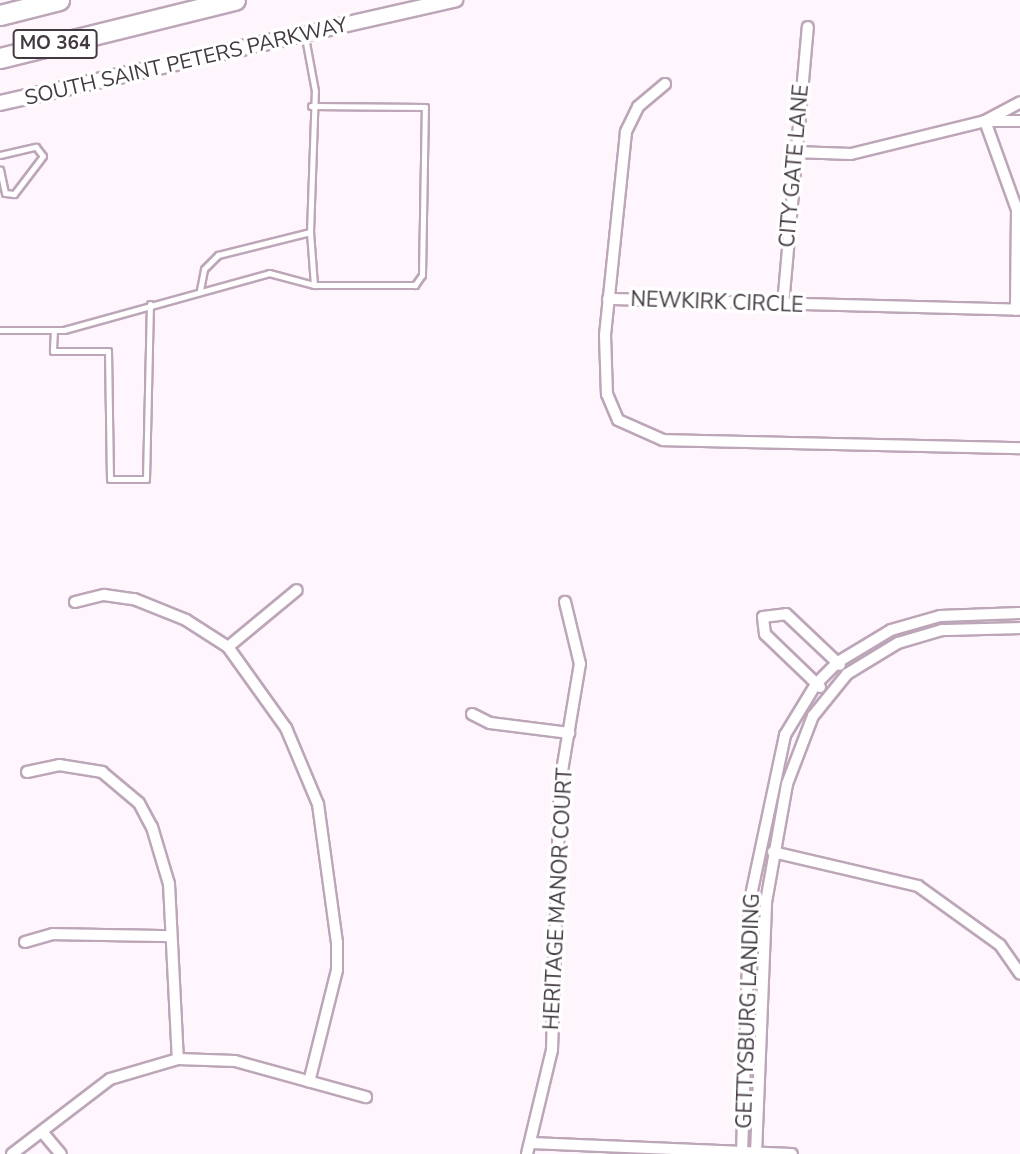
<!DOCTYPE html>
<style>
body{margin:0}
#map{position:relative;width:1020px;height:1154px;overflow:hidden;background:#fef5fd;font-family:"Nunito Sans",sans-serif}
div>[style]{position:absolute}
.roads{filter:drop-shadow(2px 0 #bca6b8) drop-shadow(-2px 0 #bca6b8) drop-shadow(0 2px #bca6b8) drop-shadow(0 -2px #bca6b8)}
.lane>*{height:5px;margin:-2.5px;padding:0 2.5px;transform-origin:2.5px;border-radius:2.5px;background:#fff}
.street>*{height:10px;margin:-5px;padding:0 5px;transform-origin:5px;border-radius:5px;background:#fff}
.secondary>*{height:14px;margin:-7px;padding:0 7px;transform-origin:7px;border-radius:7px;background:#fff}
.highway>*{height:19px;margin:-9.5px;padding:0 9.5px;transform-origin:9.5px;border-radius:9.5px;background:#fff}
span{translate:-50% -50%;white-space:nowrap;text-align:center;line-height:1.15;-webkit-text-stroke:7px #fff;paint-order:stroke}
.shield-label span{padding:2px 5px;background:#fff;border:2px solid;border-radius:5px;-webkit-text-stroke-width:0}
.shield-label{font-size:19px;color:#423941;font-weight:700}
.street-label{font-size:21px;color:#423941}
</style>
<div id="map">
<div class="roads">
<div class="lane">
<div style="left:0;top:155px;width:37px;rotate:-13deg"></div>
<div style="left:36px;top:147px;width:11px;rotate:52deg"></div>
<div style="left:43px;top:156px;width:48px;rotate:127.3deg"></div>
<div style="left:14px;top:194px;width:9px;rotate:-174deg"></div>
<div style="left:5px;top:193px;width:24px;rotate:-102deg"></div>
<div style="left:310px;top:232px;width:53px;rotate:85.7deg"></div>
<div style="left:200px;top:290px;width:21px;rotate:-79deg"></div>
<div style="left:204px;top:269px;width:20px;rotate:-45deg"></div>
<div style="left:218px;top:255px;width:95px;rotate:-14deg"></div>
<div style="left:310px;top:232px;width:141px;rotate:-88deg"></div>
<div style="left:315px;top:91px;width:55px;rotate:-100.5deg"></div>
<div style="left:0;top:330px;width:64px"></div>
<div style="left:64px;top:330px;width:213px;rotate:-15.5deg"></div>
<div style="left:269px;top:273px;width:47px;rotate:14.9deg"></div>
<div style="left:314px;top:285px;width:101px"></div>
<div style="left:415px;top:285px;width:12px;rotate:-55deg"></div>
<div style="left:422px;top:275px;width:168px;rotate:-89deg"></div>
<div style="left:425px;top:107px;width:114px;rotate:-179.5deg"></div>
<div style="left:54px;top:330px;width:21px;rotate:93deg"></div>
<div style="left:53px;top:351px;width:55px"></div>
<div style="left:108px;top:351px;width:128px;rotate:89.1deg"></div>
<div style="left:110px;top:479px;width:36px"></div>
<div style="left:146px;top:479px;width:175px;rotate:-88.7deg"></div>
</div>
<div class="street">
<div style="left:665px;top:84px;width:35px;rotate:140deg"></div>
<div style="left:638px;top:107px;width:28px;rotate:116deg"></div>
<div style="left:626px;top:132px;width:204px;rotate:95.9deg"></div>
<div style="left:605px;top:335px;width:59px;rotate:88.1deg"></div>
<div style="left:607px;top:394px;width:28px;rotate:67deg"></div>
<div style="left:618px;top:420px;width:49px;rotate:24deg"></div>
<div style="left:663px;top:440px;width:357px;rotate:1.3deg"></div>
<div style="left:985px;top:121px;width:95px;rotate:70.2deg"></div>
<div style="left:1017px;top:210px;width:100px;rotate:90.6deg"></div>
<div style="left:985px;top:121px;width:40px;rotate:-28deg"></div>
<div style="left:795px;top:152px;width:56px;rotate:2deg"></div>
<div style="left:851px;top:154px;width:138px;rotate:-13.8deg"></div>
<div style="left:985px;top:121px;width:35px"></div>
<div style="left:608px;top:299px;width:412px;rotate:1.5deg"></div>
<div style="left:783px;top:305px;width:279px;rotate:-84.9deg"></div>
<div style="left:75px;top:602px;width:30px;rotate:-14deg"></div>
<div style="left:104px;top:595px;width:30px;rotate:8deg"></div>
<div style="left:134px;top:599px;width:56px;rotate:22deg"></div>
<div style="left:186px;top:620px;width:50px;rotate:32.7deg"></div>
<div style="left:228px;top:647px;width:100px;rotate:54.4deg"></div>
<div style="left:286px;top:728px;width:82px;rotate:67.2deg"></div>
<div style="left:318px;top:804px;width:139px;rotate:82.2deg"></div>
<div style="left:337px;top:942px;width:28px;rotate:90deg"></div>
<div style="left:337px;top:970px;width:115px;rotate:104deg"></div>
<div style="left:228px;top:647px;width:89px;rotate:-39.6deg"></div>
<div style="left:820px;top:687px;width:76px;rotate:-136.1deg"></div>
<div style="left:765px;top:634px;width:17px;rotate:-97deg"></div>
<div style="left:763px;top:617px;width:23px;rotate:-7deg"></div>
<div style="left:786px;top:614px;width:74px;rotate:43.4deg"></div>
<div style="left:472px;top:714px;width:20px;rotate:27deg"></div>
<div style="left:490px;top:723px;width:80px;rotate:7.2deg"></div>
<div style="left:27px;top:772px;width:33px;rotate:-12deg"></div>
<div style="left:59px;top:765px;width:44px;rotate:9.2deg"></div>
<div style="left:102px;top:772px;width:48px;rotate:40deg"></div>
<div style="left:139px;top:803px;width:27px;rotate:62deg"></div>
<div style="left:152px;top:827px;width:59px;rotate:73.4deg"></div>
<div style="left:169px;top:884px;width:175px;rotate:87.1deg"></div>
<div style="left:773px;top:852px;width:149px;rotate:13.2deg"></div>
<div style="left:918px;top:886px;width:101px;rotate:35.7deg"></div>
<div style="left:1000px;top:945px;width:35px;rotate:55deg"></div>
<div style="left:25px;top:942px;width:29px;rotate:-16deg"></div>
<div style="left:53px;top:934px;width:117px;rotate:1deg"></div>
<div style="left:44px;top:1134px;width:26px;rotate:50deg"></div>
<div style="left:530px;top:1143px;width:262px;rotate:2.4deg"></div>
<div style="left:12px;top:1154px;width:123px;rotate:-37.4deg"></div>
<div style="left:110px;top:1079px;width:71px;rotate:-16.4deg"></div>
<div style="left:178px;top:1059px;width:57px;rotate:2deg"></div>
<div style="left:235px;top:1061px;width:136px;rotate:15.4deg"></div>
<div style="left:527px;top:1154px;width:107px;rotate:-76.5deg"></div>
<div style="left:552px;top:1050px;width:267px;rotate:-88.3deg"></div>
<div style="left:560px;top:783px;width:121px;rotate:-80.5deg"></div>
<div style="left:580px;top:664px;width:64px;rotate:-103.6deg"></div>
<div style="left:742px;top:1154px;width:254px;rotate:-88.2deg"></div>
<div style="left:750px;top:900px;width:169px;rotate:-78deg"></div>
<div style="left:785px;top:735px;width:60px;rotate:-58.7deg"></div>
<div style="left:816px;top:684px;width:31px;rotate:-45deg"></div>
<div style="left:838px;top:662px;width:62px;rotate:-31.1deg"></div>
<div style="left:891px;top:630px;width:51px;rotate:-15.9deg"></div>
<div style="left:940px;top:616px;width:80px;rotate:-2.1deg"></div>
<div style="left:756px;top:1154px;width:252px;rotate:-87.7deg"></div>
<div style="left:766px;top:902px;width:120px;rotate:-79.9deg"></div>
<div style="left:787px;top:784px;width:73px;rotate:-69.1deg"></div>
<div style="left:813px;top:716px;width:54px;rotate:-51deg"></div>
<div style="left:847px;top:674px;width:60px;rotate:-31.3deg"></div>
<div style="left:898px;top:643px;width:46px;rotate:-16.5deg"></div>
<div style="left:942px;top:630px;width:78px;rotate:-1.5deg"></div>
</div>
<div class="secondary">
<div style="left:0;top:103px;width:467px;rotate:-12.8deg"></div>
</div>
<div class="highway">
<div style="left:0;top:15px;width:61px;rotate:-14.3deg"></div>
<div style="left:0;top:58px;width:242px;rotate:-13.9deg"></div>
</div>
</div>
<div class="shield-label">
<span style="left:55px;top:44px">MO 364</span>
</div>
<div class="street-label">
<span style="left:186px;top:61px;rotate:-13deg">SOUTH SAINT PETERS PARKWAY</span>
<span style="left:794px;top:166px;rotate:-85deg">CITY GATE LANE</span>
<span style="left:717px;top:302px;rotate:2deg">NEWKIRK CIRCLE</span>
<span style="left:558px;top:899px;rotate:-87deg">HERITAGE MANOR COURT</span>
<span style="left:748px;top:1011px;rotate:-88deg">GETTYSBURG LANDING</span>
</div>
</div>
